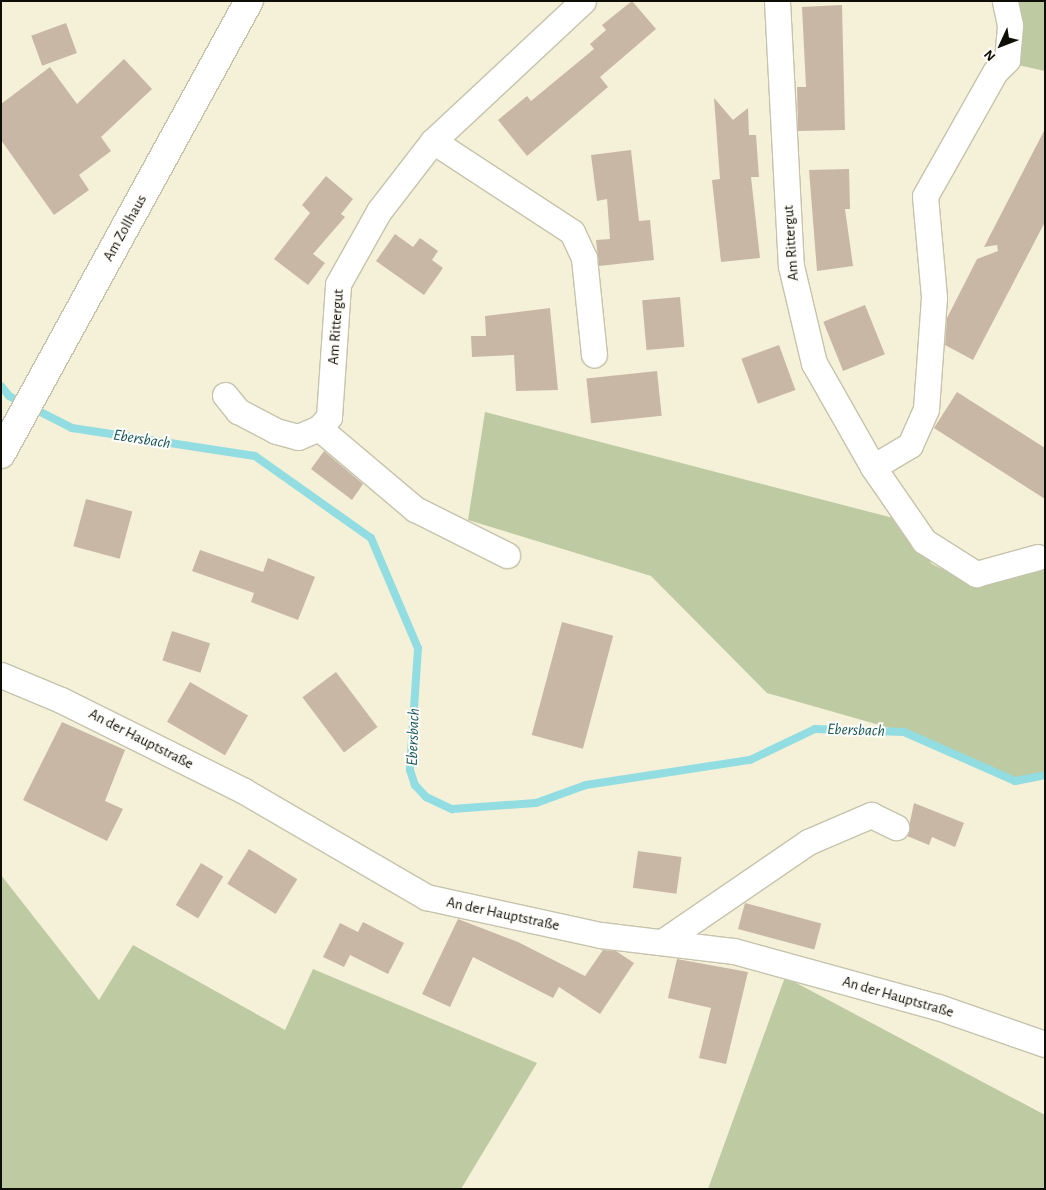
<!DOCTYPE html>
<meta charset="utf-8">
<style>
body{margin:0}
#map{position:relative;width:1046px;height:1190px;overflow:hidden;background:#f5f1d9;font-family:"Alegreya Sans",sans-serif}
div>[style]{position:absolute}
.green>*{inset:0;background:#becaa2}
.stream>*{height:8px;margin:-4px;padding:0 4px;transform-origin:4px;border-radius:4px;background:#91dde1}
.building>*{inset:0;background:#c9b7a6;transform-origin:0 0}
.roads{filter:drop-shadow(1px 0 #c6c3ac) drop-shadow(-1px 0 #c6c3ac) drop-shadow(0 1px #c6c3ac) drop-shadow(0 -1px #c6c3ac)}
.minor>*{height:25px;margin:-12.5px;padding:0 12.5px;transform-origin:12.5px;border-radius:12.5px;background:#fff}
.major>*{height:28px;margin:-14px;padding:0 14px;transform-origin:14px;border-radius:14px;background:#fff}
span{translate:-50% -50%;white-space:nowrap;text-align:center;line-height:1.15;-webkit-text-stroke:4px #fefdf9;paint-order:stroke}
.street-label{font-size:15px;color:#0f0e06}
.water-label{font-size:16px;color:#14565a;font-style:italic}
.frame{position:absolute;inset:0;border:2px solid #0f0e06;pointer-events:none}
.north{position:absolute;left:976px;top:20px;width:50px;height:50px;-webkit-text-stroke:4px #fefdf9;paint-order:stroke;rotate:227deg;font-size:14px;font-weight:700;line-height:20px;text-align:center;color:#0f0e06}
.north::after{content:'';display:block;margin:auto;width:18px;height:22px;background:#0f0e06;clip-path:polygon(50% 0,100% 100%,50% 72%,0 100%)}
</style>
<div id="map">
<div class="green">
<div style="clip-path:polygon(1016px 1px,1045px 1px,1045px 71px,1018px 65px)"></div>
<div style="clip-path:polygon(485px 412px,897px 519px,932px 564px,960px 578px,1045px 565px,1045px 775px,1015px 781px,904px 732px,767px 693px,651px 576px,468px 520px)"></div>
<div style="clip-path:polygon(1px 875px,99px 1000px,133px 945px,285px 1030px,313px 969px,537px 1063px,461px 1189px,1px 1189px)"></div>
<div style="clip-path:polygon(785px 977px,1045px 1115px,1045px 1189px,708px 1189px)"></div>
</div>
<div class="stream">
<div style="left:1px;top:386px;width:13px;rotate:51deg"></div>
<div style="left:9px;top:396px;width:71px;rotate:26.9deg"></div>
<div style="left:72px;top:428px;width:185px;rotate:8.7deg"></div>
<div style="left:255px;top:456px;width:142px;rotate:35.3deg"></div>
<div style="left:371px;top:538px;width:120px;rotate:66.9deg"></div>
<div style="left:418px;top:648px;width:122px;rotate:93.8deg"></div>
<div style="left:410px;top:770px;width:16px;rotate:72deg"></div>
<div style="left:415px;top:785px;width:16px;rotate:47deg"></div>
<div style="left:426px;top:797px;width:29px;rotate:25deg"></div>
<div style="left:452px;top:809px;width:84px;rotate:-4.1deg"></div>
<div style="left:536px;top:803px;width:53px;rotate:-19.8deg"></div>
<div style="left:586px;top:785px;width:166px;rotate:-8.7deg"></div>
<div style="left:750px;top:760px;width:72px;rotate:-25.5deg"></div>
<div style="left:815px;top:729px;width:89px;rotate:1.9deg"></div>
<div style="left:904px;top:732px;width:121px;rotate:23.8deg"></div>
<div style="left:1015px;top:781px;width:31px;rotate:-11deg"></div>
</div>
<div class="building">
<div style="clip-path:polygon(632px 1px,656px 29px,600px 77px,608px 87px,527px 156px,498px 120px,527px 96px,531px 101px,594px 49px,590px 44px,606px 30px,602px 25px)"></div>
<div style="clip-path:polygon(842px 5px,845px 130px,798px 131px,797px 87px,806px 87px,802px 7px)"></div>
<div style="left:66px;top:23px;width:32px;height:37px;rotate:70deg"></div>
<div style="clip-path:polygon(124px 59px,152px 89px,101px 137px,111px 151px,79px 175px,89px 190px,54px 215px,1px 140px,1px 104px,50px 67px,77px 104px)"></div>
<div style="clip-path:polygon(714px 98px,733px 120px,748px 108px,749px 135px,756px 135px,759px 177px,751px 177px,760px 258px,721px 262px,712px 180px,720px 179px)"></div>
<div style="clip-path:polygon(1045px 129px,1045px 222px,973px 360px,945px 345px,947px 318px,977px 259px,998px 251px,997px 245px,984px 247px)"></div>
<div style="clip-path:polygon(631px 150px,639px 221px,650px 220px,654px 260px,599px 266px,596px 240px,610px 239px,607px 199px,597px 201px,591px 155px)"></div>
<div style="clip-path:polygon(849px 169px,850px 209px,845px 209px,853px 266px,817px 271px,809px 170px)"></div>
<div style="clip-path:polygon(326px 176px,353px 199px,341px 214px,345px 217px,313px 254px,325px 263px,308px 285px,274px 259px,310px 213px,302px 205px)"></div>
<div style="clip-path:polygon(395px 234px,413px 247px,420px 238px,438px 251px,432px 260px,443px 268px,424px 295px,376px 261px)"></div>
<div style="left:680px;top:297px;width:50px;height:38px;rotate:85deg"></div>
<div style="left:865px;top:305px;width:53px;height:45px;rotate:68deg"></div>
<div style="clip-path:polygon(550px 308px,558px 390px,516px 391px,514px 355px,472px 357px,471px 336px,486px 336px,485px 316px)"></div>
<div style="left:779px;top:345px;width:48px;height:40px;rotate:70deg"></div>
<div style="left:657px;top:371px;width:45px;height:71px;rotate:84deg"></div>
<div style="clip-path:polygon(957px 392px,1045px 448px,1045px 499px,934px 428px)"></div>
<div style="clip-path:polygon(324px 451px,363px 484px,352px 500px,311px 469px)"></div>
<div style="left:86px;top:499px;width:48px;height:49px;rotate:15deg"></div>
<div style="clip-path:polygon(200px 550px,263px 572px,268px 558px,315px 577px,298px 620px,251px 602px,254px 593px,192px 571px)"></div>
<div style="left:562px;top:622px;width:53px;height:117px;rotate:15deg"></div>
<div style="left:172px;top:631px;width:40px;height:31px;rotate:18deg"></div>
<div style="left:336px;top:672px;width:69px;height:42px;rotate:53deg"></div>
<div style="left:190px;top:682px;width:67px;height:46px;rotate:30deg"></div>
<div style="clip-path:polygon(62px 722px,125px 750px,105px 801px,123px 809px,107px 841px,23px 800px)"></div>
<div style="clip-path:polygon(914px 803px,964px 823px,955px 847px,932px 837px,929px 845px,907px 836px)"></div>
<div style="left:249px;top:849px;width:57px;height:41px;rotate:32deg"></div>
<div style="left:638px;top:851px;width:44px;height:37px;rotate:8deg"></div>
<div style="left:201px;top:863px;width:26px;height:49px;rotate:31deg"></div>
<div style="left:745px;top:903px;width:79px;height:27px;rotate:15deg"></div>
<div style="clip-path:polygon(458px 919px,518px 942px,585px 976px,603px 950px,616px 951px,634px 963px,600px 1014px,559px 987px,553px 998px,473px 957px,450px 1007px,422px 994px)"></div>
<div style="clip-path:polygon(363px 922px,404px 943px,388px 974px,350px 955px,344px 967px,323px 957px,340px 923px,358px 932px)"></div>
<div style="clip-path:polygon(677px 959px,748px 972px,726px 1064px,699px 1058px,711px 1008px,668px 998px)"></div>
</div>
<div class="roads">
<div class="minor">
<div style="left:777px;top:1px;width:265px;rotate:87deg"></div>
<div style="left:791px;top:266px;width:100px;rotate:76.7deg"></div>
<div style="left:814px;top:363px;width:120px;rotate:60.4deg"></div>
<div style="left:873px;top:467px;width:90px;rotate:55.4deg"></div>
<div style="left:924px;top:541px;width:62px;rotate:32.4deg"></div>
<div style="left:976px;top:574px;width:64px;rotate:-15.3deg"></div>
<div style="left:433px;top:141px;width:166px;rotate:33.2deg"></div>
<div style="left:572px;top:232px;width:29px;rotate:65deg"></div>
<div style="left:584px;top:258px;width:97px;rotate:84.1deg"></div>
<div style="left:225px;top:395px;width:21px;rotate:51deg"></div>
<div style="left:238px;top:411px;width:43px;rotate:27.8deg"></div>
<div style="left:276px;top:431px;width:23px;rotate:15deg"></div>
<div style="left:298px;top:437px;width:23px;rotate:-23deg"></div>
<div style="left:319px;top:428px;width:15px;rotate:-48deg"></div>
<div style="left:329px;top:417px;width:133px;rotate:-86.1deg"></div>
<div style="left:338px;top:284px;width:84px;rotate:-60.7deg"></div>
<div style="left:379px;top:211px;width:88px;rotate:-52.4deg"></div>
<div style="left:433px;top:141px;width:205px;rotate:-43deg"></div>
<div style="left:319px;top:428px;width:126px;rotate:40.2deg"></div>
<div style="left:415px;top:509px;width:103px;rotate:26.6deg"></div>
<div style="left:873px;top:467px;width:43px;rotate:-30.7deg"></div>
<div style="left:910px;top:445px;width:39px;rotate:-66deg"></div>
<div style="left:926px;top:409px;width:112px;rotate:-85.9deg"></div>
<div style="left:934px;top:297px;width:101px;rotate:-95.1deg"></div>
<div style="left:925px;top:196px;width:142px;rotate:-60.6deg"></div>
<div style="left:995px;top:72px;width:17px;rotate:-45deg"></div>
<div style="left:1007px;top:60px;width:35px;rotate:-85deg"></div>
<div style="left:1010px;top:25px;width:25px;rotate:-102deg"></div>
<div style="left:1px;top:675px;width:65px;rotate:22.6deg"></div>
<div style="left:61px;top:700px;width:204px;rotate:26.4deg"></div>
<div style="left:244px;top:791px;width:211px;rotate:30.2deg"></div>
<div style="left:426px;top:897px;width:179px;rotate:12.3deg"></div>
<div style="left:601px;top:935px;width:134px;rotate:6.9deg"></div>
<div style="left:734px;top:951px;width:212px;rotate:15.4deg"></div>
<div style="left:938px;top:1007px;width:113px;rotate:19.1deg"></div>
<div style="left:662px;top:942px;width:177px;rotate:-34.4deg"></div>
<div style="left:808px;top:842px;width:69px;rotate:-23.2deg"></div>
<div style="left:871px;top:815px;width:28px;rotate:26deg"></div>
</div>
<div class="major">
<div style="left:1px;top:454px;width:516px;rotate:-61.3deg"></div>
</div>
</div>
<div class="street-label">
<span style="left:125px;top:228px;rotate:-61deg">Am Zollhaus</span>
<span style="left:791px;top:243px;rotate:-94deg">Am Rittergut</span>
<span style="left:336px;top:327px;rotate:-86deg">Am Rittergut</span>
<span style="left:141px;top:739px;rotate:27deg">An der Hauptstraße</span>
<span style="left:503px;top:914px;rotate:12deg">An der Hauptstraße</span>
<span style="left:898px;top:997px;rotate:16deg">An der Hauptstraße</span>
</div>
<div class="water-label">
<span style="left:142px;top:439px;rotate:9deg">Ebersbach</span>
<span style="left:856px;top:730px;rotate:2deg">Ebersbach</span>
<span style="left:413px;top:737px;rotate:-88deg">Ebersbach</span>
</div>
<div class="frame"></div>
<div class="north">N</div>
</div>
